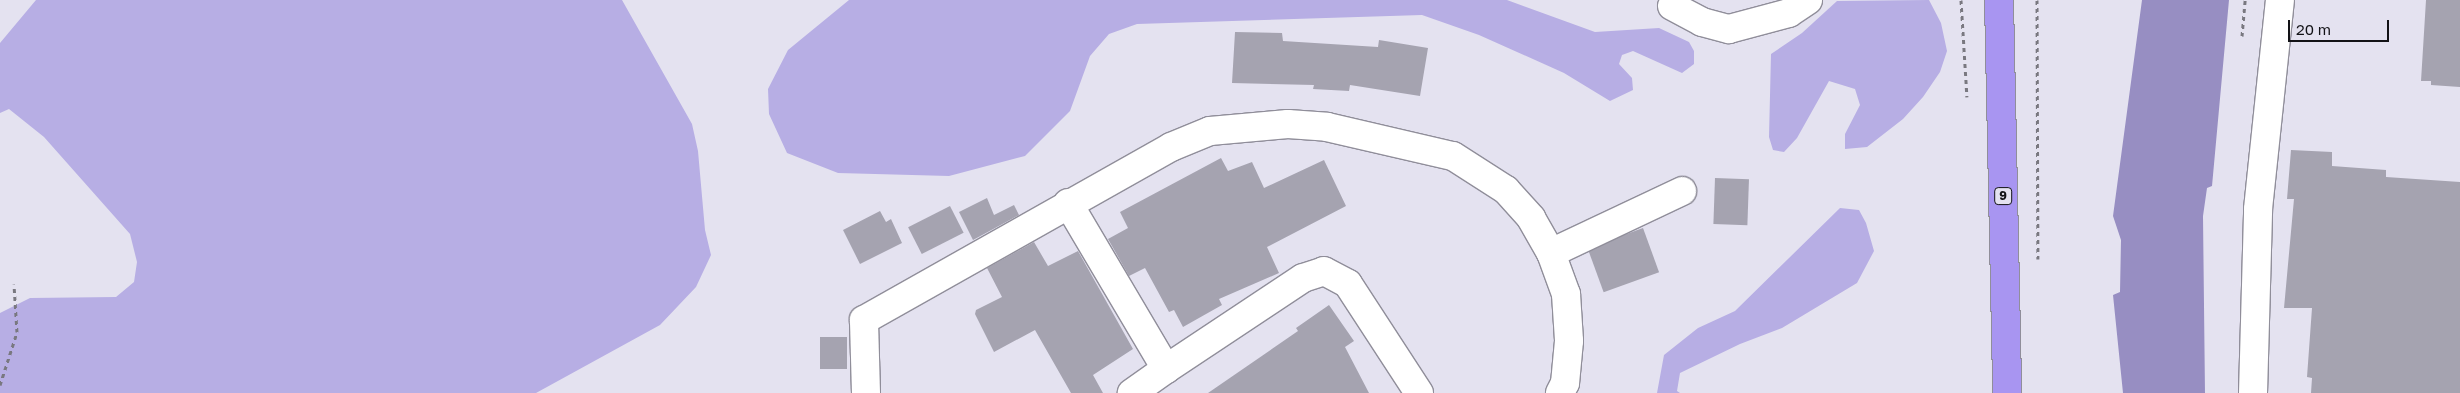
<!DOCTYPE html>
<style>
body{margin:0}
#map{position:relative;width:2460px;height:393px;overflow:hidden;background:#e4e2f0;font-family:"Golos Text",sans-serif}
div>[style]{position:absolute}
.forest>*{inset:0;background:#b7aee4}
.water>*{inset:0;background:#978ec2}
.building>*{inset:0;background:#a5a3b0;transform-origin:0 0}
.path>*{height:3px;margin-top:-1.5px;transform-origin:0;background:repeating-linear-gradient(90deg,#797880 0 4px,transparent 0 8px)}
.roads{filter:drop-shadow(1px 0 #908e9a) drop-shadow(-1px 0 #908e9a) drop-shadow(0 1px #908e9a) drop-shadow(0 -1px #908e9a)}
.minor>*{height:28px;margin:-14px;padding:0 14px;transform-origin:14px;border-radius:14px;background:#fff}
.highway>*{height:28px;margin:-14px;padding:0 14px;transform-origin:14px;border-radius:14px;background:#a895f1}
span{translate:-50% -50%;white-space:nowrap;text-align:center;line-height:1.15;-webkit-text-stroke:4.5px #e4e2f0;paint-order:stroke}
.shield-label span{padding:1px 4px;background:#e4e2f0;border:1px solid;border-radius:4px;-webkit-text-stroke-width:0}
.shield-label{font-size:12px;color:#121216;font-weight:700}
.scale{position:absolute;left:2288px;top:20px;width:101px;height:22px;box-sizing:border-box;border:2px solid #121216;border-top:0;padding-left:6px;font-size:15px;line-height:18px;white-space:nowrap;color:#121216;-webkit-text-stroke:4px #e4e2f0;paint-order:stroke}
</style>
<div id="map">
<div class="forest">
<div style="clip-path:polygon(36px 0,622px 0,692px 124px,698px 151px,705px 230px,711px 255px,696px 287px,660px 325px,536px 393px,0 393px,0 313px,30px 298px,116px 297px,134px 282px,137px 262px,130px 234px,44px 137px,9px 109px,0 113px,0 43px)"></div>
<div style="clip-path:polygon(849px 0,1507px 0,1595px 32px,1659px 28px,1689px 42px,1694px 51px,1694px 64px,1682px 73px,1633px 51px,1622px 55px,1619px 64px,1632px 78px,1633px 90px,1610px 101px,1564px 73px,1479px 35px,1422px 15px,1137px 24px,1109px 34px,1090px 56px,1070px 111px,1025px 156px,949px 176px,838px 173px,787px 153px,769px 114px,768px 89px,788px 50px)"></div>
<div style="clip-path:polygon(1929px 0,1941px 23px,1947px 51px,1940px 72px,1923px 97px,1903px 119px,1867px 147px,1845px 149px,1845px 134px,1860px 105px,1855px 89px,1829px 81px,1797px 138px,1784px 152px,1773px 150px,1769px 137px,1771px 54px,1802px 33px,1837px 1px)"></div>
<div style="clip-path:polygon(1840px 208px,1859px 210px,1866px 223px,1874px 251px,1857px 283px,1782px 328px,1740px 344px,1680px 373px,1677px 391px,1680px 393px,1657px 393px,1664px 355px,1698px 328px,1735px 311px)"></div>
</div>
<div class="water">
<div style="clip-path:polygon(2142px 0,2229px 0,2212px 186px,2207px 188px,2203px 216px,2205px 393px,2123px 393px,2113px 295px,2120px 292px,2121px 240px,2113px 216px)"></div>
</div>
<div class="building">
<div style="clip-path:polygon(2426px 0,2460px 0,2460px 87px,2431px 85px,2431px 81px,2421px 81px)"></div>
<div style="clip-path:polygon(1235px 32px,1282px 33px,1283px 41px,1378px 47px,1379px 40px,1428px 48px,1420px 96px,1350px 85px,1349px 91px,1313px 89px,1314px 85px,1232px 83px)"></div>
<div style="clip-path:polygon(2291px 150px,2332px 152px,2332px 166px,2386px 170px,2386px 177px,2460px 182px,2460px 393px,2311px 393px,2312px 378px,2307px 377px,2312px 308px,2284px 308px,2294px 199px,2287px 199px)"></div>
<div style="clip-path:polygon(1221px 158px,1228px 171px,1252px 162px,1264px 188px,1324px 160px,1346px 206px,1267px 247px,1279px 273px,1219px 299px,1222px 305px,1183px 327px,1174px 310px,1169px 312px,1145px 268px,1129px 276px,1108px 239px,1128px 228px,1120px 212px)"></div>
<div style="left:1715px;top:178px;width:34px;height:46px;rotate:2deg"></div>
<div style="clip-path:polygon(987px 198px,994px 215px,1014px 205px,1019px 215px,973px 240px,959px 212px)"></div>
<div style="left:950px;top:206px;width:30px;height:47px;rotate:63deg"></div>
<div style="clip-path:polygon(880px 211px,886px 222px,891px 219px,902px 243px,860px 264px,843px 230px)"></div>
<div style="left:1643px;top:228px;width:47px;height:59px;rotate:70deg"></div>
<div style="clip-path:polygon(1034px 242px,1048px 266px,1078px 251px,1133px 349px,1093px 375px,1103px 393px,1071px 393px,1035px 330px,994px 352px,975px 314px,976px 310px,1002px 297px,987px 268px)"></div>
<div style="clip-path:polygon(1329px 305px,1354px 341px,1345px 347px,1369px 393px,1208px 393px,1298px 331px,1296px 328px)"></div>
<div style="left:820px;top:337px;width:27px;height:32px"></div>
</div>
<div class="path">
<div style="left:1961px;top:0;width:97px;rotate:86.5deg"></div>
<div style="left:2037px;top:0;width:259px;rotate:89.8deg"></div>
<div style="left:2242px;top:36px;width:36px;rotate:-85deg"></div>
<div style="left:0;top:385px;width:56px;rotate:-72.2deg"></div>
<div style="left:17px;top:332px;width:48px;rotate:-93.6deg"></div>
</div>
<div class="roads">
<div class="minor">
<div style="left:1672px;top:6px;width:34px;rotate:28deg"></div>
<div style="left:1702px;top:22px;width:28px;rotate:15deg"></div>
<div style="left:1729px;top:29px;width:62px;rotate:-14.9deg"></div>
<div style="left:1789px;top:13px;width:23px;rotate:-34deg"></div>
<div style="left:1068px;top:203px;width:193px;rotate:59.4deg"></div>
<div style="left:1166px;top:369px;width:42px;rotate:144.8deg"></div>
<div style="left:1551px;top:253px;width:145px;rotate:-25.3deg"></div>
<div style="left:1166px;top:369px;width:164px;rotate:-33.6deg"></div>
<div style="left:1303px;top:278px;width:22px;rotate:-18deg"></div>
<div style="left:1324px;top:271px;width:27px;rotate:28deg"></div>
<div style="left:1348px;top:284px;width:130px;rotate:56.9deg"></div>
<div style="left:866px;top:393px;width:73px;rotate:-91.6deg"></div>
<div style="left:864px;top:320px;width:352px;rotate:-29.4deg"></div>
<div style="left:1171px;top:147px;width:42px;rotate:-22.3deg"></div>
<div style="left:1210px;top:131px;width:78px;rotate:-5.1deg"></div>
<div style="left:1288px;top:124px;width:39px;rotate:4deg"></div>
<div style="left:1327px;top:127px;width:129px;rotate:13deg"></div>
<div style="left:1453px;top:156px;width:63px;rotate:32.7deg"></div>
<div style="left:1506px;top:190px;width:38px;rotate:48deg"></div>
<div style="left:1531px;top:218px;width:40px;rotate:60.3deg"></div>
<div style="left:1551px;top:253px;width:44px;rotate:69.9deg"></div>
<div style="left:1566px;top:294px;width:47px;rotate:86.3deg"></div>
<div style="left:1569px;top:341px;width:42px;rotate:95.4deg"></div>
<div style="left:1565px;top:383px;width:11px;rotate:117deg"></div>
<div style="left:2253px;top:393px;width:184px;rotate:-88.4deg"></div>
<div style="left:2258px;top:209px;width:210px;rotate:-84deg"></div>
</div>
<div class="highway">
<div style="left:1999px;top:0;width:393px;rotate:88.8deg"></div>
</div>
</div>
<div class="shield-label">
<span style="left:2003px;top:196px">9</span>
</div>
<div class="scale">20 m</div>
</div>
